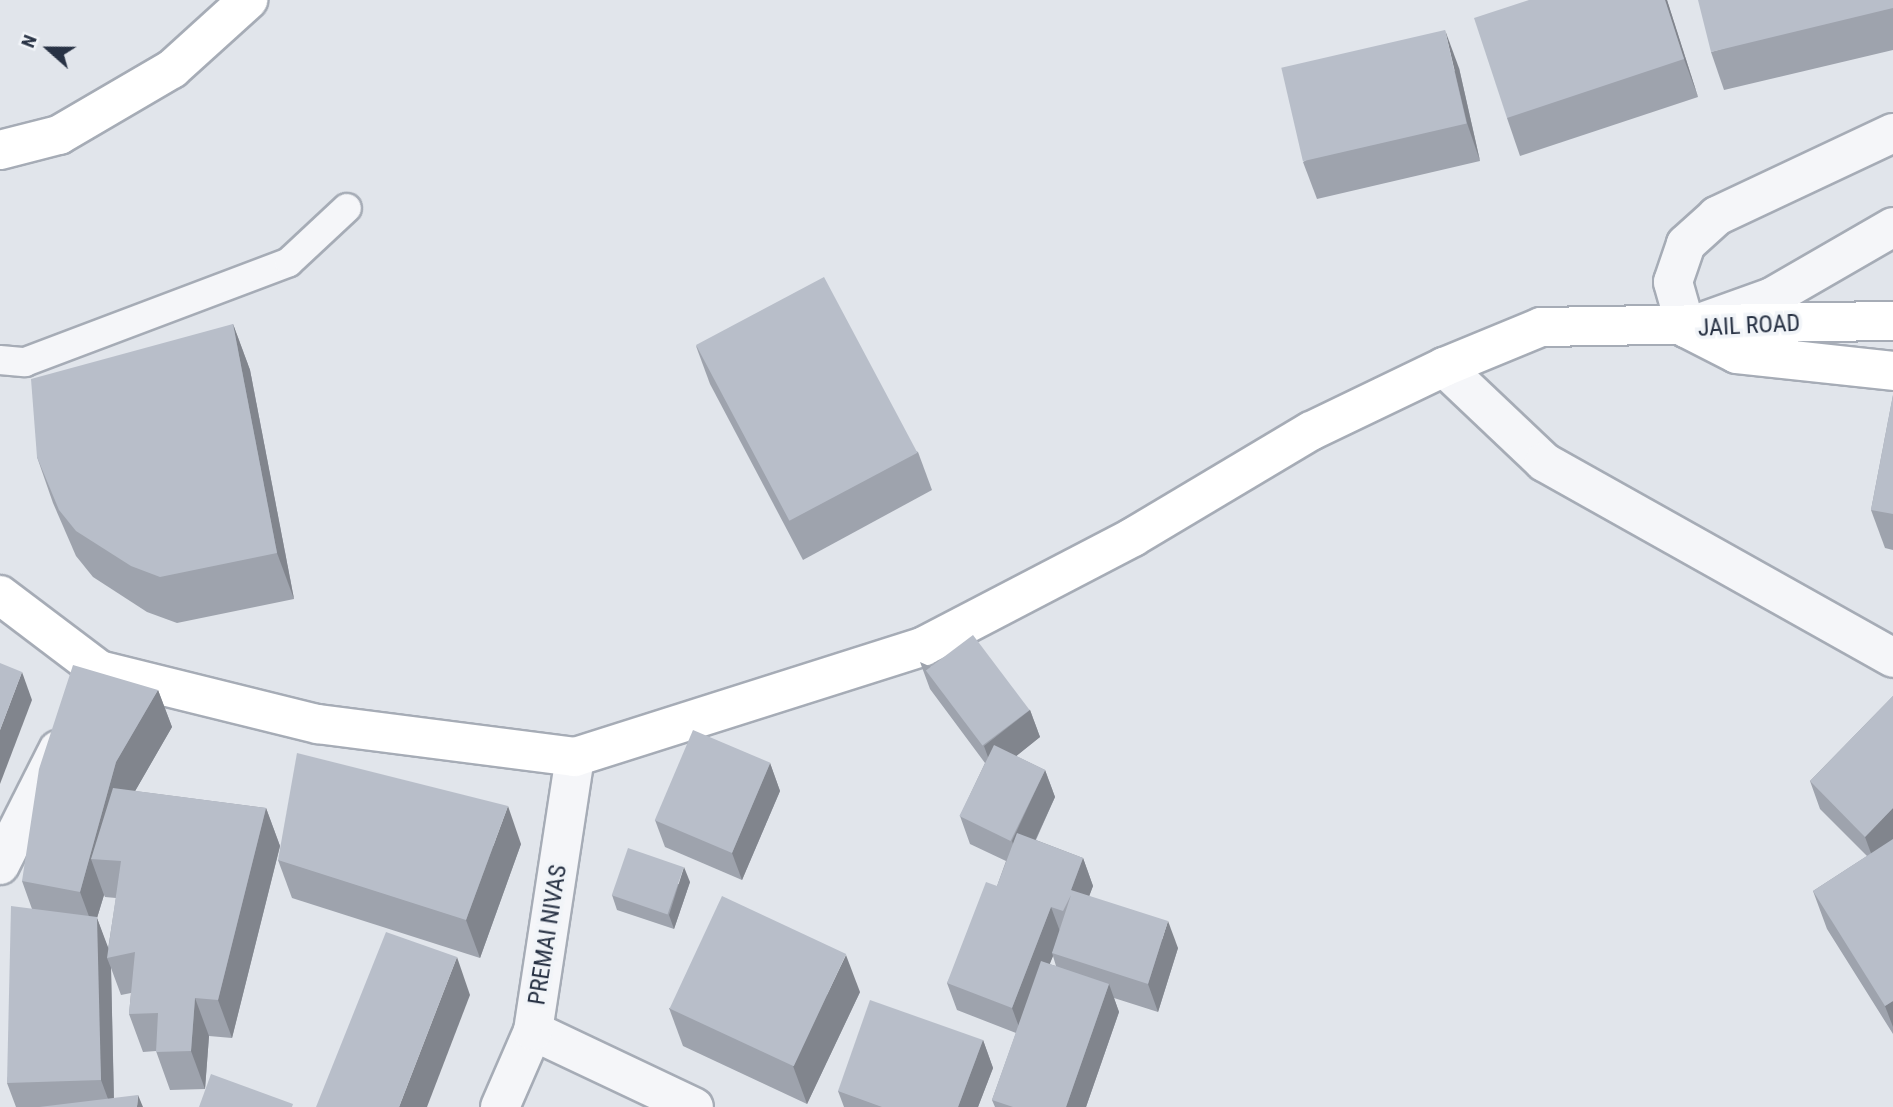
<!DOCTYPE html>
<style>
body{margin:0}
#map{position:relative;width:1893px;height:1107px;overflow:hidden;background:#e1e5eb;font-family:"Roboto Condensed",sans-serif}
div>[style]{position:absolute}
.roads{filter:drop-shadow(2px 0 #a6acb6) drop-shadow(-2px 0 #a6acb6) drop-shadow(0 2px #a6acb6) drop-shadow(0 -2px #a6acb6)}
.service>*{height:28px;margin:-14px;padding:0 14px;transform-origin:14px;border-radius:14px;background:#f5f6f9}
.minor>*{height:38px;margin:-19px;padding:0 19px;transform-origin:19px;border-radius:19px;background:#f5f6f9}
.tertiary>*{height:38px;margin:-19px;padding:0 19px;transform-origin:19px;border-radius:19px;background:#f5f6f9}
.secondary>*{height:38px;margin:-19px;padding:0 19px;transform-origin:19px;border-radius:19px;background:#fff}
.primary>*{height:38px;margin:-19px;padding:0 19px;transform-origin:19px;border-radius:19px;background:#fff}
.wall>*{inset:0;background:#9ea3ad}
.shaded-wall>*{inset:0;background:#81858d}
.building>*{inset:0;background:#b8bec9;transform-origin:0 0}
span{translate:-50% -50%;white-space:nowrap;text-align:center;line-height:1.15;-webkit-text-stroke:7px #f1f4f8;paint-order:stroke}
.street-label{font-size:24px;color:#283244}
.north{position:absolute;left:14px;top:14px;width:70px;height:70px;-webkit-text-stroke:5px #f1f4f8;paint-order:stroke;rotate:291deg;font-size:19px;font-weight:700;line-height:28px;text-align:center;color:#283244}
.north::after{content:'';display:block;margin:auto;width:24px;height:32px;background:#283244;clip-path:polygon(50% 0,100% 100%,50% 72%,0 100%)}
</style>
<div id="map">
<div class="roads">
<div class="service">
<div style="left:0;top:360px;width:25px;rotate:5deg"></div>
<div style="left:25px;top:362px;width:282px;rotate:-20.7deg"></div>
<div style="left:289px;top:262px;width:79px;rotate:-43deg"></div>
</div>
<div class="minor">
<div style="left:1444px;top:367px;width:138px;rotate:43.5deg"></div>
<div style="left:1544px;top:462px;width:400px;rotate:29.3deg"></div>
<div style="left:0;top:865px;width:129px;rotate:-63.2deg"></div>
<div style="left:533px;top:1031px;width:178px;rotate:25.3deg"></div>
<div style="left:500px;top:1107px;width:83px;rotate:-66.5deg"></div>
<div style="left:533px;top:1031px;width:277px;rotate:-81.3deg"></div>
</div>
<div class="tertiary">
<div style="left:1893px;top:133px;width:195px;rotate:154.8deg"></div>
<div style="left:1717px;top:216px;width:42px;rotate:137.9deg"></div>
<div style="left:1686px;top:244px;width:40px;rotate:108.9deg"></div>
<div style="left:1673px;top:282px;width:48px;rotate:74.2deg"></div>
<div style="left:1686px;top:328px;width:91px;rotate:-19.8deg"></div>
<div style="left:1772px;top:297px;width:140px;rotate:-30deg"></div>
</div>
<div class="secondary">
<div style="left:0;top:150px;width:61px;rotate:-14.3deg"></div>
<div style="left:59px;top:135px;width:131px;rotate:-30.3deg"></div>
<div style="left:172px;top:69px;width:103px;rotate:-42.2deg"></div>
</div>
<div class="primary">
<div style="left:1688px;top:329px;width:55px;rotate:27deg"></div>
<div style="left:1737px;top:354px;width:157px;rotate:6.2deg"></div>
<div style="left:0;top:595px;width:124px;rotate:37.1deg"></div>
<div style="left:99px;top:670px;width:226px;rotate:13.9deg"></div>
<div style="left:318px;top:724px;width:259px;rotate:7.3deg"></div>
<div style="left:575px;top:757px;width:366px;rotate:-17.6deg"></div>
<div style="left:924px;top:646px;width:236px;rotate:-27.5deg"></div>
<div style="left:1133px;top:537px;width:207px;rotate:-30.8deg"></div>
<div style="left:1311px;top:431px;width:148px;rotate:-25.7deg"></div>
<div style="left:1444px;top:367px;width:105px;rotate:-22.4deg"></div>
<div style="left:1541px;top:327px;width:352px;rotate:-1deg"></div>
</div>
</div>
<div class="wall">
<div style="clip-path:polygon(1529px 0,1667px 0,1698px 97px,1520px 156px,1507px 118px)"></div>
<div style="clip-path:polygon(1893px 0,1893px 50px,1724px 90px,1711px 52px)"></div>
<div style="clip-path:polygon(1459px 68px,1480px 161px,1317px 199px,1303px 162px)"></div>
<div style="clip-path:polygon(233px 324px,250px 370px,294px 599px,177px 623px,147px 612px,93px 577px,76px 556px,53px 503px,37px 457px)"></div>
<div style="clip-path:polygon(696px 346px,918px 452px,932px 490px,803px 560px,710px 384px)"></div>
<div style="clip-path:polygon(1893px 395px,1893px 550px,1885px 548px,1871px 510px)"></div>
<div style="clip-path:polygon(evenodd,920px 662px,1030px 710px,1040px 737px,1016px 756px,1045px 770px,1055px 797px,1036px 840px,1083px 858px,1093px 886px,1089px 896px,1178px 948px,1158px 1012px,1114px 998px,1119px 1012px,1086px 1107px,995px 1107px,992px 1100px,1016px 1033px,957px 1010px,947px 983px,997px 886px,1006px 861px,970px 844px,960px 816px,985px 763px,930px 689px,920px 662px,1053px 956px,1056px 966px,1049px 964px,1053px 956px)"></div>
<div style="clip-path:polygon(evenodd,158px 690px,172px 727px,135px 791px,266px 808px,280px 846px,232px 1038px,209px 1036px,205px 1089px,170px 1090px,156px 1051px,143px 1052px,129px 1014px,131px 993px,121px 995px,111px 968px,114px 1098px,143px 1107px,16px 1107px,7px 1083px,32px 909px,22px 881px,158px 690px,104px 895px,105px 897px,116px 898px,108px 949px,97px 918px,104px 895px)"></div>
<div style="clip-path:polygon(1893px 696px,1893px 1034px,1827px 929px,1813px 891px,1867px 856px,1820px 809px,1810px 781px)"></div>
<div style="clip-path:polygon(770px 763px,780px 791px,742px 880px,665px 847px,655px 820px)"></div>
<div style="clip-path:polygon(521px 844px,480px 958px,292px 898px,278px 860px)"></div>
<div style="clip-path:polygon(690px 882px,674px 929px,617px 910px,612px 895px)"></div>
<div style="clip-path:polygon(860px 992px,807px 1104px,683px 1046px,669px 1008px)"></div>
<div style="clip-path:polygon(983px 1040px,993px 1068px,978px 1107px,844px 1107px,838px 1091px)"></div>
</div>
<div class="shaded-wall">
<div style="clip-path:polygon(1665px 0,1667px 0,1698px 97px,1684px 59px)"></div>
<div style="clip-path:polygon(1445px 30px,1459px 68px,1480px 161px,1467px 123px)"></div>
<div style="clip-path:polygon(233px 324px,250px 370px,294px 599px,277px 553px)"></div>
<div style="clip-path:polygon(22px 672px,32px 700px,0 784px,0 730px)"></div>
<div style="clip-path:polygon(158px 690px,172px 727px,130px 800px,91px 859px,104px 895px,97px 918px,111px 955px,107px 958px,111px 968px,114px 1107px,111px 1107px,101px 1080px,94px 930px,80px 892px,116px 762px)"></div>
<div style="clip-path:polygon(1030px 710px,1040px 737px,994px 774px,984px 746px)"></div>
<div style="clip-path:polygon(770px 763px,780px 791px,742px 880px,732px 853px)"></div>
<div style="clip-path:polygon(1045px 770px,1055px 797px,1022px 869px,1012px 841px)"></div>
<div style="clip-path:polygon(508px 806px,521px 844px,480px 958px,466px 920px)"></div>
<div style="clip-path:polygon(266px 808px,280px 846px,232px 1038px,218px 1000px)"></div>
<div style="clip-path:polygon(1893px 808px,1893px 846px,1875px 864px,1865px 837px)"></div>
<div style="clip-path:polygon(1083px 858px,1093px 886px,1081px 918px,1071px 890px)"></div>
<div style="clip-path:polygon(684px 867px,690px 882px,674px 929px,669px 915px)"></div>
<div style="clip-path:polygon(1051px 907px,1061px 934px,1052px 953px,1053px 956px,1022px 1035px,1012px 1008px)"></div>
<div style="clip-path:polygon(1168px 921px,1178px 948px,1158px 1012px,1148px 984px)"></div>
<div style="clip-path:polygon(846px 955px,860px 992px,807px 1104px,793px 1066px)"></div>
<div style="clip-path:polygon(457px 957px,470px 995px,427px 1107px,399px 1107px)"></div>
<div style="clip-path:polygon(1109px 984px,1119px 1012px,1086px 1107px,1066px 1107px)"></div>
<div style="clip-path:polygon(195px 998px,209px 1036px,205px 1089px,191px 1051px)"></div>
<div style="clip-path:polygon(1893px 1001px,1893px 1027px,1885px 1006px)"></div>
<div style="clip-path:polygon(983px 1040px,993px 1068px,978px 1107px,958px 1107px)"></div>
<div style="clip-path:polygon(138px 1095px,143px 1107px,137px 1107px)"></div>
</div>
<div class="building">
<div style="clip-path:polygon(1529px 0,1665px 0,1684px 59px,1507px 118px,1474px 18px)"></div>
<div style="clip-path:polygon(1698px 0,1893px 0,1893px 8px,1711px 52px)"></div>
<div style="left:1445px;top:30px;width:96px;height:168px;rotate:77deg"></div>
<div style="left:824px;top:277px;width:199px;height:145px;rotate:62deg"></div>
<div style="clip-path:polygon(233px 324px,277px 553px,160px 577px,131px 566px,76px 531px,59px 510px,37px 457px,31px 379px)"></div>
<div style="clip-path:polygon(1893px 395px,1893px 514px,1871px 510px)"></div>
<div style="left:973px;top:635px;width:94px;height:59px;rotate:53deg"></div>
<div style="clip-path:polygon(0 663px,22px 672px,0 730px)"></div>
<div style="clip-path:polygon(73px 665px,158px 690px,116px 762px,80px 892px,22px 881px,39px 769px)"></div>
<div style="clip-path:polygon(1893px 696px,1893px 808px,1865px 837px,1810px 781px)"></div>
<div style="left:693px;top:730px;width:84px;height:98px;rotate:23deg"></div>
<div style="left:994px;top:745px;width:57px;height:79px;rotate:26deg"></div>
<div style="clip-path:polygon(297px 753px,508px 806px,466px 920px,278px 860px)"></div>
<div style="clip-path:polygon(113px 788px,266px 808px,218px 1000px,195px 998px,191px 1051px,156px 1052px,158px 1013px,129px 1014px,135px 952px,107px 958px,121px 861px,91px 859px)"></div>
<div style="clip-path:polygon(1017px 833px,1083px 858px,1071px 890px,1168px 921px,1148px 984px,1052px 953px,1071px 895px,1063px 911px,1051px 907px,1012px 1008px,947px 983px,986px 882px,997px 886px)"></div>
<div style="clip-path:polygon(1893px 839px,1893px 1001px,1885px 1006px,1813px 891px)"></div>
<div style="left:628px;top:848px;width:59px;height:50px;rotate:19deg"></div>
<div style="left:722px;top:896px;width:137px;height:124px;rotate:25deg"></div>
<div style="clip-path:polygon(11px 906px,97px 917px,101px 1080px,7px 1083px)"></div>
<div style="clip-path:polygon(386px 932px,457px 957px,399px 1107px,316px 1107px)"></div>
<div style="clip-path:polygon(1041px 961px,1109px 984px,1066px 1107px,1013px 1107px,992px 1100px)"></div>
<div style="clip-path:polygon(870px 1000px,983px 1040px,958px 1107px,882px 1107px,838px 1091px)"></div>
<div style="clip-path:polygon(211px 1074px,293px 1104px,292px 1107px,199px 1107px)"></div>
<div style="clip-path:polygon(138px 1095px,137px 1107px,39px 1107px)"></div>
</div>
<div class="street-label">
<span style="left:1749px;top:326px;rotate:-3deg">JAIL ROAD</span>
<span style="left:548px;top:935px;rotate:-81deg">PREMAI NIVAS</span>
</div>
<div class="north">N</div>
</div>
